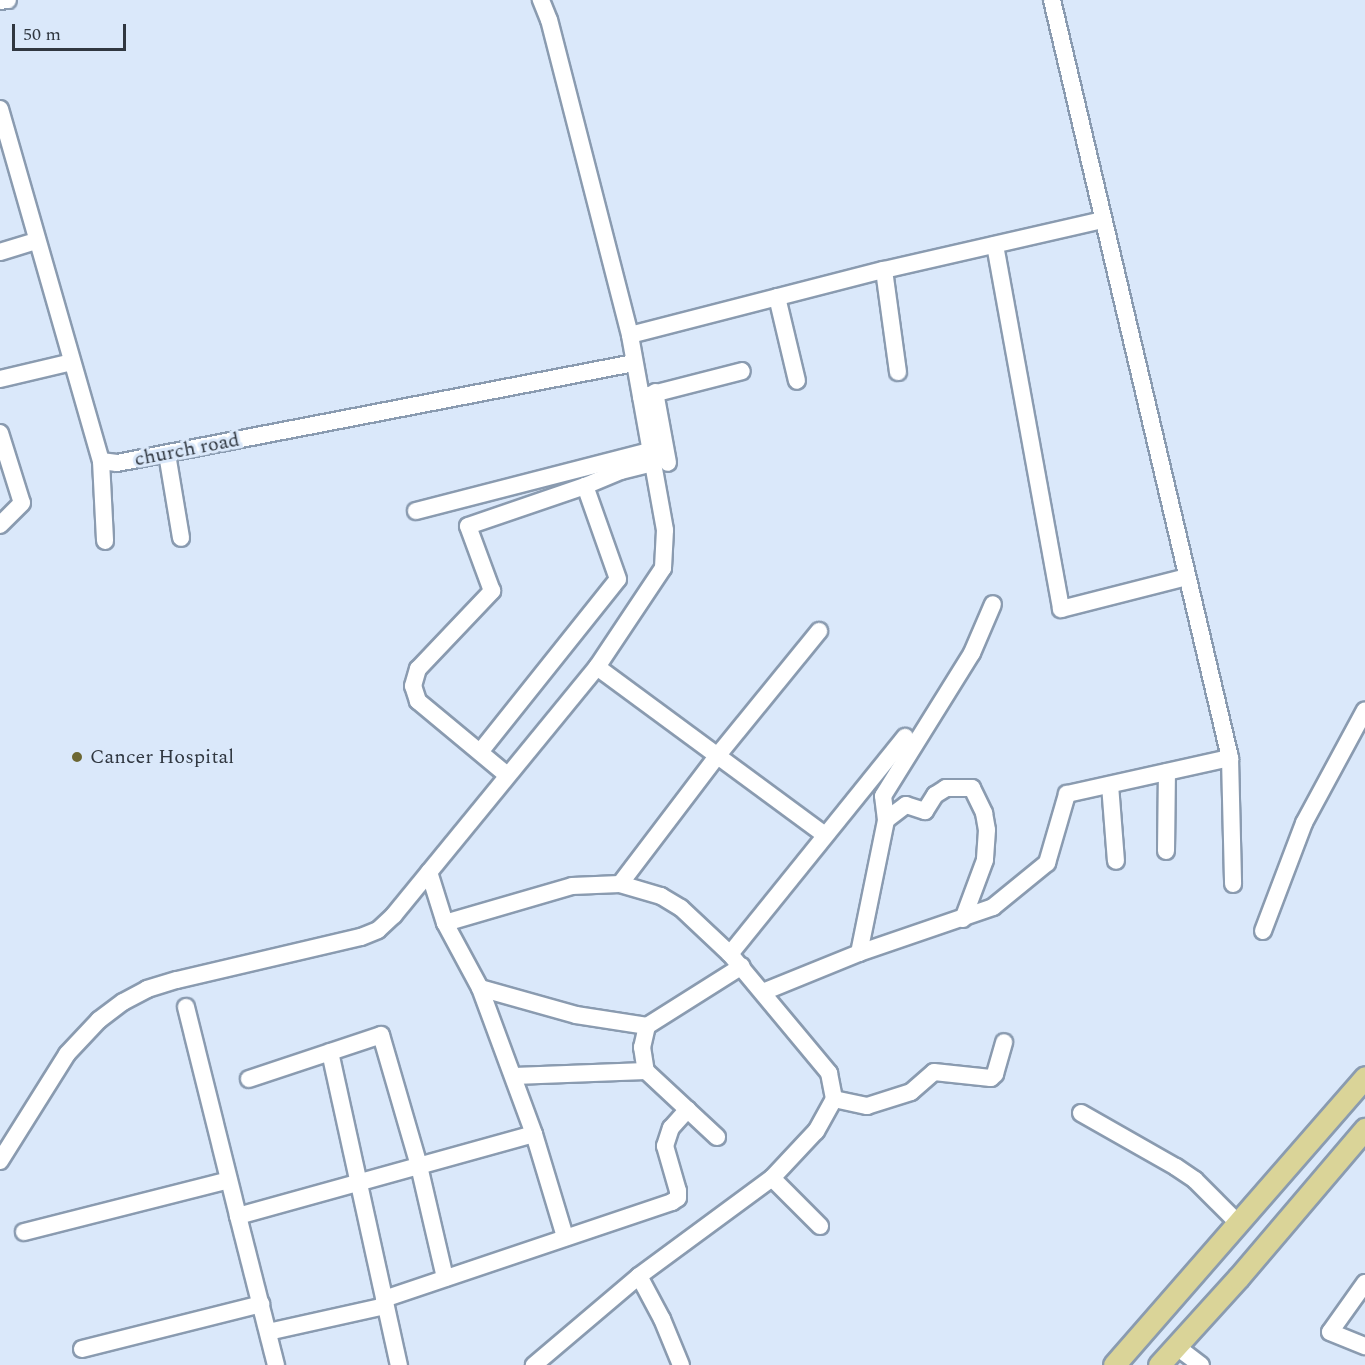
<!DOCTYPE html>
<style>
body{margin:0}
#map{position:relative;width:1365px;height:1365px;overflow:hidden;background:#dae8fa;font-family:Spectral,serif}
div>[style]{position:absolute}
.roads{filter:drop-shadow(2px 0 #8a9bb0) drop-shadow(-2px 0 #8a9bb0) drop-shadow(0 2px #8a9bb0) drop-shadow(0 -2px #8a9bb0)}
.minor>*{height:16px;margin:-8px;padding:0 8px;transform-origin:8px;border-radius:8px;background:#fff}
.major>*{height:21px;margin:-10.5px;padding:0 10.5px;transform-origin:10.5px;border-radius:10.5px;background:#dad498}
.dots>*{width:16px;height:16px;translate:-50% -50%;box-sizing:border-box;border:3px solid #dae8fa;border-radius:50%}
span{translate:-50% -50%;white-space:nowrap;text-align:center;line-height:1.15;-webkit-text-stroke:6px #dae8fa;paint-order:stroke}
.street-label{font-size:20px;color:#303740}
.poi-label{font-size:20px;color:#303740}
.left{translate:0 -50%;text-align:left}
.scale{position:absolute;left:12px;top:24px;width:114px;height:27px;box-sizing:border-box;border:3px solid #303740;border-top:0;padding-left:8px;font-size:18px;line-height:21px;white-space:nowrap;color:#303740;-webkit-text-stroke:4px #dae8fa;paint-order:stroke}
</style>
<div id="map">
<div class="roads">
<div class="minor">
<div style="left:1052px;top:0;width:779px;rotate:76.78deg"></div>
<div style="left:1230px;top:758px;width:126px;rotate:88.6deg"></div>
<div style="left:0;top:1px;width:8px;rotate:-7deg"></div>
<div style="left:0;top:109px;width:366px;rotate:74deg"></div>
<div style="left:101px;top:461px;width:16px;rotate:7deg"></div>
<div style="left:117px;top:463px;width:527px;rotate:-10.95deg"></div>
<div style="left:995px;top:245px;width:370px;rotate:79.7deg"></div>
<div style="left:1061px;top:609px;width:130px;rotate:-14.3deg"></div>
<div style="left:0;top:252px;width:38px;rotate:-17deg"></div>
<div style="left:884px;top:270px;width:103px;rotate:82.2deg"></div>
<div style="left:777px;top:297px;width:86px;rotate:76.6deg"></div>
<div style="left:630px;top:335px;width:262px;rotate:-14.4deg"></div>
<div style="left:884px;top:270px;width:224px;rotate:-12.9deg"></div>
<div style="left:0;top:379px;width:74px;rotate:-13.3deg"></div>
<div style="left:655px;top:392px;width:72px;rotate:79.6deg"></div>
<div style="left:641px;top:397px;width:104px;rotate:-14.4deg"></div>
<div style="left:0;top:433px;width:73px;rotate:72.6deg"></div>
<div style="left:22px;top:503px;width:31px;rotate:135deg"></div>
<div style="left:167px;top:454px;width:85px;rotate:80.5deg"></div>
<div style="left:101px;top:461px;width:80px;rotate:87.1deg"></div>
<div style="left:416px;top:511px;width:242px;rotate:-14.4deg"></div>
<div style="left:597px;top:667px;width:283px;rotate:36.4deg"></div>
<div style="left:480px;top:752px;width:221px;rotate:-51.4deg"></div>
<div style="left:618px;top:579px;width:99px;rotate:-109.5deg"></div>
<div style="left:507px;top:775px;width:116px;rotate:-140.3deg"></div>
<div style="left:418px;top:701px;width:16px;rotate:-108deg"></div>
<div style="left:413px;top:686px;width:18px;rotate:-74deg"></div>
<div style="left:418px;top:669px;width:108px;rotate:-46.5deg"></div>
<div style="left:492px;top:591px;width:69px;rotate:-110.3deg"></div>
<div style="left:468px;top:526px;width:124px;rotate:-18.9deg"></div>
<div style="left:585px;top:486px;width:39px;rotate:-23deg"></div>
<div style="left:621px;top:471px;width:32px;rotate:-14deg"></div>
<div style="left:1110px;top:785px;width:76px;rotate:85.5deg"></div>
<div style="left:886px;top:820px;width:25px;rotate:-37deg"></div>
<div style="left:906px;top:805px;width:20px;rotate:18deg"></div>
<div style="left:925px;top:811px;width:19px;rotate:-58deg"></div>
<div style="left:935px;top:795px;width:13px;rotate:-32deg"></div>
<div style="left:946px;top:788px;width:26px"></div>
<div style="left:972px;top:788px;width:28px;rotate:64deg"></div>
<div style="left:984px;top:813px;width:17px;rotate:80deg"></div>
<div style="left:987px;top:830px;width:30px;rotate:94deg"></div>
<div style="left:985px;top:860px;width:63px;rotate:110.4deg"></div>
<div style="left:1166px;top:851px;width:79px;rotate:-89.3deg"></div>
<div style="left:429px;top:872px;width:53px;rotate:72.6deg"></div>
<div style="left:445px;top:923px;width:74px;rotate:61.7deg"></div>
<div style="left:480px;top:988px;width:156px;rotate:69.7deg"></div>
<div style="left:620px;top:884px;width:162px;rotate:-52.8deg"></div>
<div style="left:718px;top:755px;width:160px;rotate:-50.8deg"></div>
<div style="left:445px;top:923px;width:132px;rotate:-16.2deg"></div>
<div style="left:572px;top:886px;width:48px;rotate:-2.4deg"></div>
<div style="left:620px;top:884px;width:43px;rotate:16.3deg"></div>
<div style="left:661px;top:896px;width:23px;rotate:31deg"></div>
<div style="left:681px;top:908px;width:67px;rotate:43.2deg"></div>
<div style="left:730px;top:954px;width:155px;rotate:50.2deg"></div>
<div style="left:829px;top:1073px;width:26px;rotate:79deg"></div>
<div style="left:834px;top:1099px;width:37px;rotate:119deg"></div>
<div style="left:816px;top:1131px;width:64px;rotate:133.1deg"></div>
<div style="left:772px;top:1178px;width:165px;rotate:143.6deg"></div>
<div style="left:639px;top:1276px;width:138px;rotate:139.7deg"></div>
<div style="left:1263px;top:931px;width:116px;rotate:-69.2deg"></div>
<div style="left:1304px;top:823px;width:128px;rotate:-61.6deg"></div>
<div style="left:859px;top:953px;width:136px;rotate:-78.5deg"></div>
<div style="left:886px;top:820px;width:24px;rotate:-97deg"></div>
<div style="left:883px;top:796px;width:168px;rotate:-58.1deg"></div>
<div style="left:972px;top:653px;width:53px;rotate:-66.8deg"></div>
<div style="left:730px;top:954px;width:279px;rotate:-51.1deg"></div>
<div style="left:480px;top:988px;width:100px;rotate:15.7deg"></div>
<div style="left:576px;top:1015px;width:72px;rotate:8.8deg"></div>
<div style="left:647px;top:1026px;width:112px;rotate:-32.3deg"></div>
<div style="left:763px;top:992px;width:104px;rotate:-22.1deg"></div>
<div style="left:859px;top:953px;width:142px;rotate:-18.9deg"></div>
<div style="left:993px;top:907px;width:70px;rotate:-39.2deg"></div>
<div style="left:1047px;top:863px;width:72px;rotate:-73.8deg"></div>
<div style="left:1067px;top:794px;width:167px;rotate:-12.5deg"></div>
<div style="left:186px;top:1007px;width:215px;rotate:76deg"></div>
<div style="left:238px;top:1216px;width:307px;rotate:-15.5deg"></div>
<div style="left:534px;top:1134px;width:108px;rotate:73.2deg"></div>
<div style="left:647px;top:1026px;width:22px;rotate:103deg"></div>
<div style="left:642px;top:1047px;width:24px;rotate:81deg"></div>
<div style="left:646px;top:1071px;width:97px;rotate:42.9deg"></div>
<div style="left:330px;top:1052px;width:321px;rotate:77.6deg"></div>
<div style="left:514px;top:1076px;width:132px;rotate:-2.2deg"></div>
<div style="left:249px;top:1079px;width:139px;rotate:-18.4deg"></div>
<div style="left:381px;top:1035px;width:136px;rotate:73.8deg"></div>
<div style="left:419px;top:1166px;width:115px;rotate:76.9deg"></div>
<div style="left:834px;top:1099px;width:34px;rotate:12deg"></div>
<div style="left:867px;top:1106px;width:46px;rotate:-17.7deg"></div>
<div style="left:911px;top:1092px;width:30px;rotate:-41deg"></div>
<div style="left:934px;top:1072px;width:57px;rotate:6deg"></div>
<div style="left:991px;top:1078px;width:6px;rotate:-45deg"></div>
<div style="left:995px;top:1074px;width:33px;rotate:-74deg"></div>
<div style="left:1081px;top:1113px;width:109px;rotate:29.6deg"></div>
<div style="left:1176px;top:1167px;width:23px;rotate:34deg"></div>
<div style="left:1195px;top:1180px;width:61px;rotate:45deg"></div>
<div style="left:0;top:1161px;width:126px;rotate:-57.9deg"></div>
<div style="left:67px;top:1054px;width:47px;rotate:-46.7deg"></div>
<div style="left:99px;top:1020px;width:30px;rotate:-37deg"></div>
<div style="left:123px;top:1002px;width:27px;rotate:-28deg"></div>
<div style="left:147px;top:989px;width:31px;rotate:-17deg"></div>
<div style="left:177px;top:980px;width:189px;rotate:-13.2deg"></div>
<div style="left:361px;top:937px;width:18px;rotate:-22deg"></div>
<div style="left:378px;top:930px;width:22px;rotate:-43deg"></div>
<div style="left:394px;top:915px;width:320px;rotate:-50.7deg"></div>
<div style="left:597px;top:667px;width:119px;rotate:-56.3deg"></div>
<div style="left:663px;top:568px;width:38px;rotate:-87deg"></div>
<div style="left:665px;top:530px;width:198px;rotate:-100.2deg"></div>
<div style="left:630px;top:335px;width:325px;rotate:-104.4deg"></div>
<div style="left:549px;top:20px;width:22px;rotate:-112deg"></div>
<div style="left:772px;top:1178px;width:68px;rotate:45deg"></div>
<div style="left:238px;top:1216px;width:154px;rotate:75.7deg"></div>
<div style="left:24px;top:1232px;width:211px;rotate:-14.2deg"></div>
<div style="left:639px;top:1276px;width:49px;rotate:61.9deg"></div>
<div style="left:662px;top:1319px;width:50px;rotate:67.6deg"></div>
<div style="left:1365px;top:1283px;width:60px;rotate:125.5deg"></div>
<div style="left:1330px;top:1332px;width:38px;rotate:22deg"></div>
<div style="left:384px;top:1299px;width:304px;rotate:-18.6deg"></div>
<div style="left:672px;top:1202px;width:7px;rotate:-34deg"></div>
<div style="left:678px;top:1198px;width:7px;rotate:-90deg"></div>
<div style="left:678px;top:1191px;width:47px;rotate:-106.1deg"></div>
<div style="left:665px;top:1146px;width:19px;rotate:-72deg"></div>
<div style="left:671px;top:1128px;width:25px;rotate:-48deg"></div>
<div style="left:268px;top:1332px;width:120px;rotate:-12.5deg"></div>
<div style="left:1177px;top:1347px;width:30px;rotate:37deg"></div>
<div style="left:82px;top:1349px;width:185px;rotate:-14.1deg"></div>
</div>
<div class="major">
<div style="left:1114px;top:1365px;width:382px;rotate:-48.9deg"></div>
<div style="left:1159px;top:1365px;width:118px;rotate:-47.8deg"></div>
<div style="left:1238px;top:1278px;width:196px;rotate:-49.6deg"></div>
</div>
</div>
<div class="dots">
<div style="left:77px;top:757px;background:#6c6733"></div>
</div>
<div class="street-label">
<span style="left:187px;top:450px;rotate:-11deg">church road</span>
</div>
<div class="poi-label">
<span class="left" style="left:90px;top:757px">Cancer Hospital</span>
</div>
<div class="scale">50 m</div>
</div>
